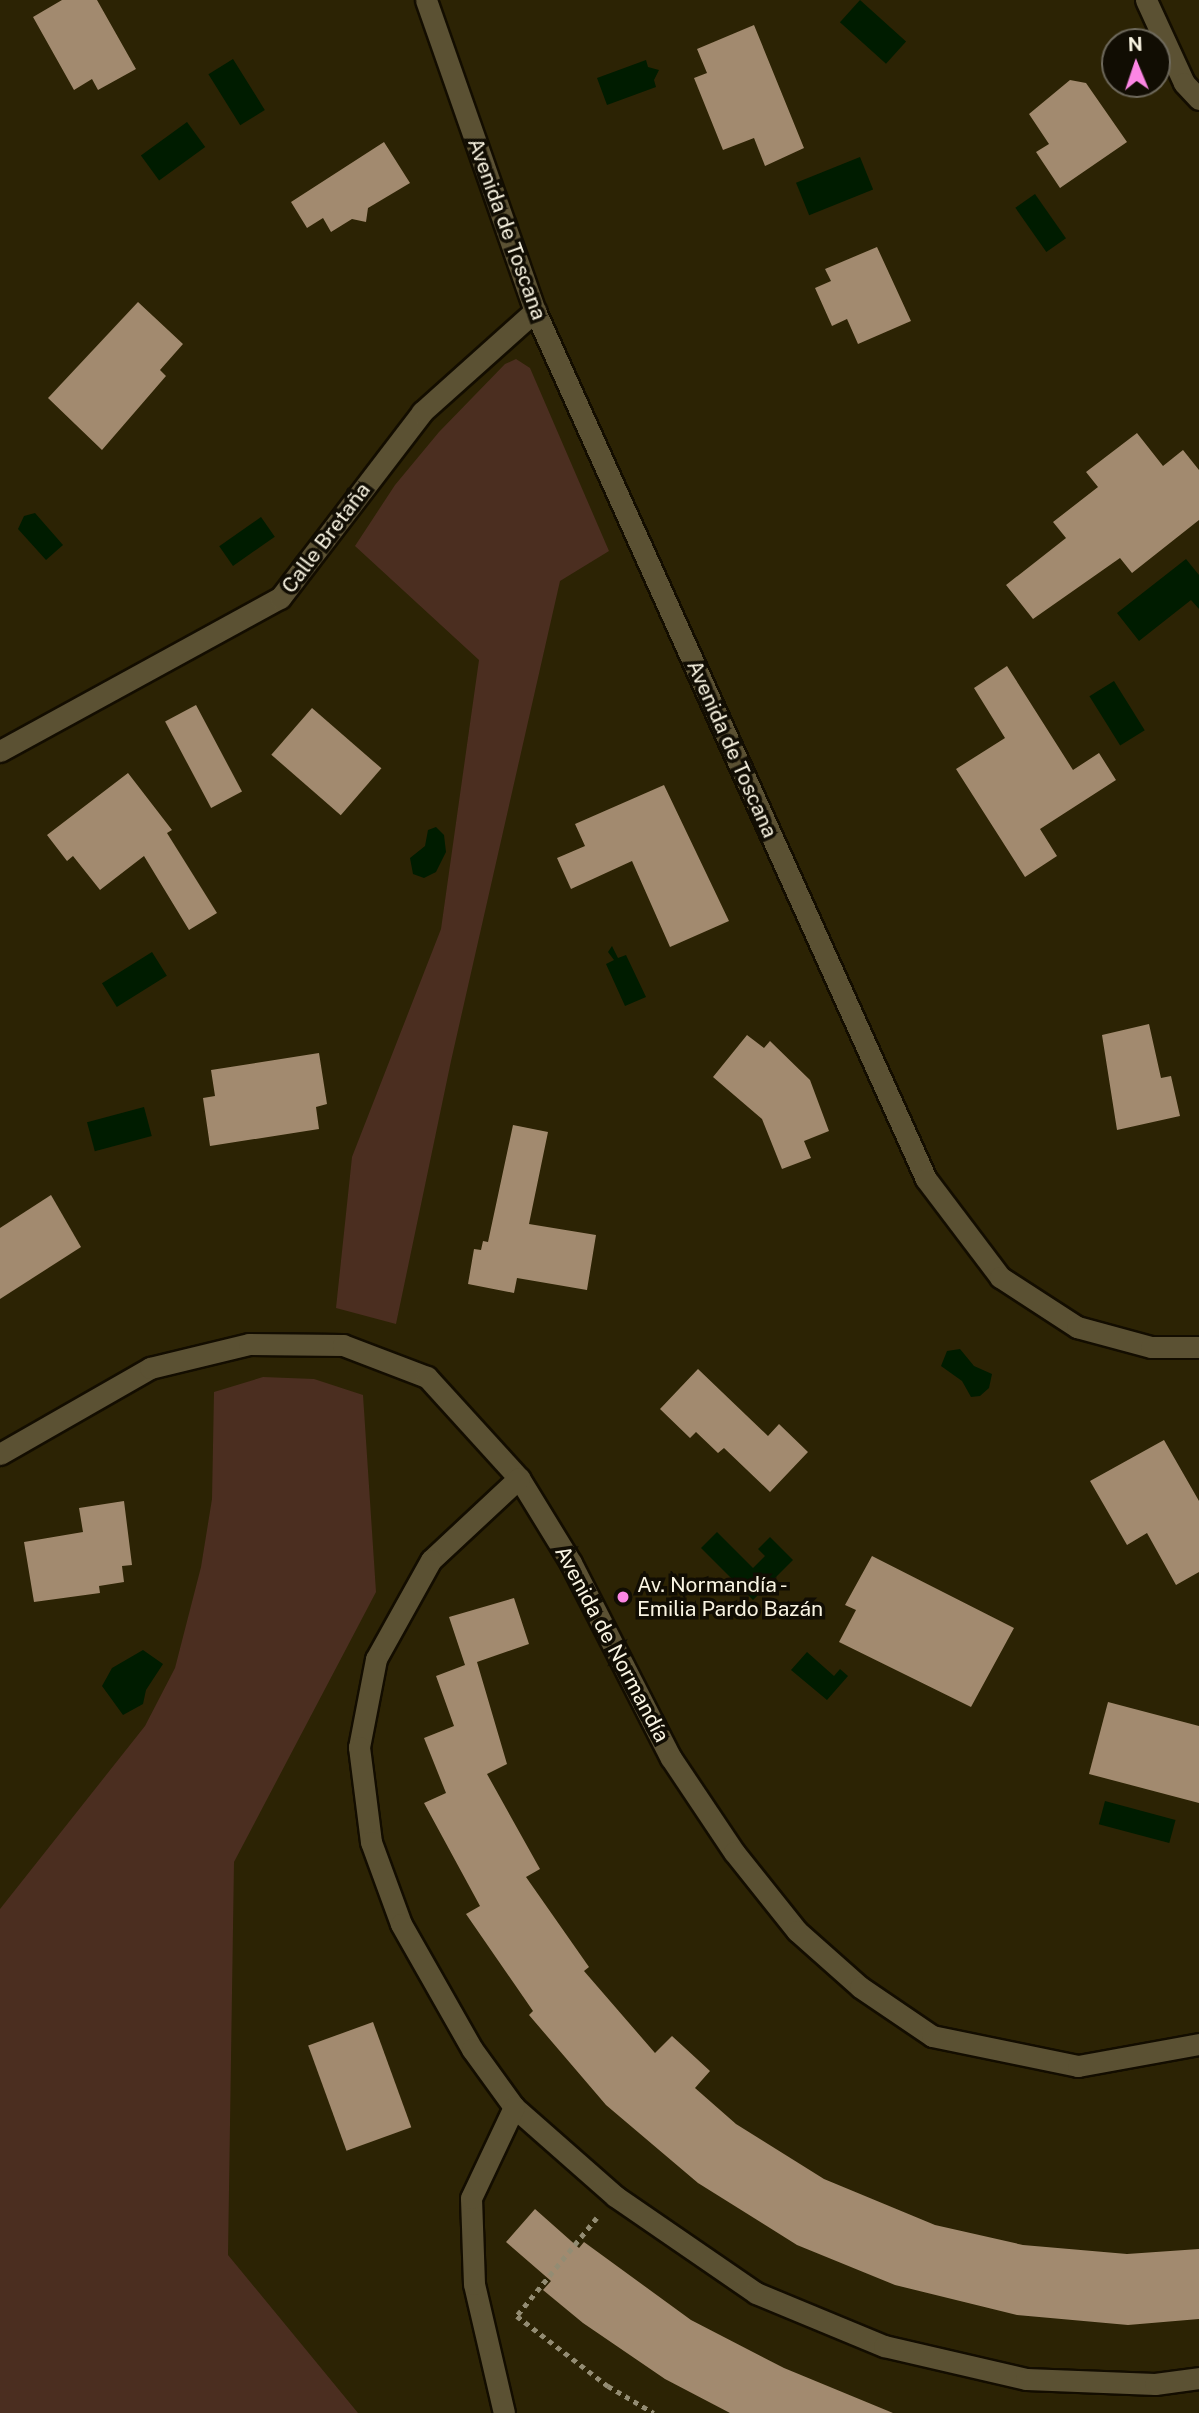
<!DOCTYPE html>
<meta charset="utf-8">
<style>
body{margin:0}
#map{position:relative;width:1199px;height:2413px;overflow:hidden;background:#2c2304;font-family:"Public Sans",sans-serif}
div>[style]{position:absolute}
.green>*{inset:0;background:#4b2e20}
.water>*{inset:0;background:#001c00;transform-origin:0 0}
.building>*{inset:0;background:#a28a6f;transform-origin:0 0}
.path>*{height:4.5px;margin-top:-2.25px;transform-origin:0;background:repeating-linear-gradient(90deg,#938c73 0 5px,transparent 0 10px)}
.roads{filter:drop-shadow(2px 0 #130d00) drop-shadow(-2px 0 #130d00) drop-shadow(0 2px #130d00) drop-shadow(0 -2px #130d00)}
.minor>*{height:21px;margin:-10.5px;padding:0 10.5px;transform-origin:10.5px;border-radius:10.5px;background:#5b5133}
.dots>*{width:19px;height:19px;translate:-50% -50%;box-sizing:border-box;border:4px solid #110d03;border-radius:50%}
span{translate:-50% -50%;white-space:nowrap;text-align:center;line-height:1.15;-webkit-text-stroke:7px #110d03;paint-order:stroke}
.street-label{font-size:21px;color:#f9f4e2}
.poi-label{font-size:21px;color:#f9f4e2}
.left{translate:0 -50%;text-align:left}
.north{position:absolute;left:1101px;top:28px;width:70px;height:70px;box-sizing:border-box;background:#110d03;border:2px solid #6e695c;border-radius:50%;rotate:358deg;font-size:19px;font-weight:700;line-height:28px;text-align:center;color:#f9f4e2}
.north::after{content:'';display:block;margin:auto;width:24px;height:32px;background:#fc86e4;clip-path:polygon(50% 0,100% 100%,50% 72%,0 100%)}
</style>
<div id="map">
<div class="green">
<div style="clip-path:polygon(516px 359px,530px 368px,609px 551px,560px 581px,451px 1061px,396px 1324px,336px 1308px,352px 1157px,441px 929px,479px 660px,355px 546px,395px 485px,439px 432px,505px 364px)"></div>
<div style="clip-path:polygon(263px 1377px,314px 1379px,363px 1395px,376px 1592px,234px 1862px,228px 2255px,358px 2413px,0 2413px,0 1909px,145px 1726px,175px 1668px,201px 1567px,212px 1499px,214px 1392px)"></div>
</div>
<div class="water">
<div style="left:860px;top:0;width:62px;height:30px;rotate:42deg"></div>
<div style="left:233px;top:59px;width:60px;height:29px;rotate:58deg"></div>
<div style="clip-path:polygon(646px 60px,648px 67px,659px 70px,654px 80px,656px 87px,607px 105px,597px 78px)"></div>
<div style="left:187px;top:122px;width:31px;height:57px;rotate:54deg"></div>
<div style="left:860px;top:157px;width:35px;height:69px;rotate:68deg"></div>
<div style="left:1035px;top:194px;width:54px;height:24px;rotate:55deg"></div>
<div style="clip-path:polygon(35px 513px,63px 545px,46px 560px,18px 529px,24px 516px)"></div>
<div style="left:261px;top:517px;width:24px;height:51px;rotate:55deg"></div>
<div style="clip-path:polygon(1186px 559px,1199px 575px,1199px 609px,1191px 600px,1139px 641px,1117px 613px)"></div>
<div style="left:1114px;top:681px;width:58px;height:29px;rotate:58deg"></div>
<div style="clip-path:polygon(436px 827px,444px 835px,446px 852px,436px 872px,424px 878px,413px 874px,410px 858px,425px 846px,428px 830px)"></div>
<div style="clip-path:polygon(612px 946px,618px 958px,626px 955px,646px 997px,625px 1006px,606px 964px,614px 960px,608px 952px)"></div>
<div style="left:152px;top:952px;width:28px;height:59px;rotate:58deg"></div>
<div style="left:144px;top:1107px;width:30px;height:59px;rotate:75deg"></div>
<div style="clip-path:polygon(960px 1349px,974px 1366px,992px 1374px,989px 1388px,980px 1396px,971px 1397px,962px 1381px,941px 1366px,947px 1351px)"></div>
<div style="clip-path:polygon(717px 1532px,753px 1568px,765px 1556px,758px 1549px,770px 1537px,793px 1560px,753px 1600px,701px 1548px)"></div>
<div style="clip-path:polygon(143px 1650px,163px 1664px,146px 1690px,143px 1704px,123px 1715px,102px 1686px,112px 1668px)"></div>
<div style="clip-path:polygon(807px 1652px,834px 1676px,840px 1669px,848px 1676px,827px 1700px,791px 1670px)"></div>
<div style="left:1105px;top:1801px;width:73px;height:24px;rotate:15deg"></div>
</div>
<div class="building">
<div style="clip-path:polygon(62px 0,97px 0,136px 69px,98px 90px,92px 79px,74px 90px,33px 17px)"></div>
<div style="clip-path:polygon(754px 25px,804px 148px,765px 166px,754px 138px,723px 150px,694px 78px,707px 73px,697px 49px)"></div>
<div style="clip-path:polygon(1070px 80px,1086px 83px,1127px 142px,1060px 188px,1036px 152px,1049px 144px,1029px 114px)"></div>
<div style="clip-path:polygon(384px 142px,410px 183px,368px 208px,366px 222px,352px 219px,331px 232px,323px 218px,307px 228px,291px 202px)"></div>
<div style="clip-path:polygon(877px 247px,911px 321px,858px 344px,847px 319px,832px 326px,815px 288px,831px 281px,825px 269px)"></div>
<div style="clip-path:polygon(138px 302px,183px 344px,160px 370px,166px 376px,102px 450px,48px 398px)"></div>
<div style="clip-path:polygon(1137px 433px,1163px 466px,1183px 450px,1199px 470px,1199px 520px,1132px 573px,1120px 558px,1033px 619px,1006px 585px,1066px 538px,1053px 522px,1098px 487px,1086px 472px)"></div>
<div style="clip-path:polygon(1007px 666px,1073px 770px,1099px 753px,1116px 780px,1040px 829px,1057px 856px,1025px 877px,956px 769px,1005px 738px,974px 688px)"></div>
<div style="left:196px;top:705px;width:98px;height:35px;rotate:62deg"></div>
<div style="left:312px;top:708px;width:92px;height:62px;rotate:41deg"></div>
<div style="clip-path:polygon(128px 773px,172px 830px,167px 833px,217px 913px,189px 930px,144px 856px,100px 890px,73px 856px,67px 861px,47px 835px)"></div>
<div style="clip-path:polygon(664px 785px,729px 921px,670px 947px,632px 861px,571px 889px,557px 858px,585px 846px,575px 824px)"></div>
<div style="clip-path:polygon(1149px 1024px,1161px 1078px,1171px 1076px,1180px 1116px,1117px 1130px,1102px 1035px)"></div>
<div style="clip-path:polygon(747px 1035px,764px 1048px,770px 1041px,810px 1080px,829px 1131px,804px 1141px,811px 1158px,782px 1169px,762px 1119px,713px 1077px)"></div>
<div style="clip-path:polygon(319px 1053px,327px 1104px,316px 1107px,319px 1129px,210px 1146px,203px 1098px,215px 1096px,211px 1070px)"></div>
<div style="clip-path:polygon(513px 1125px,548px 1132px,529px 1224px,596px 1235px,587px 1290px,517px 1278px,514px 1293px,468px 1284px,474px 1249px,481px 1250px,483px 1241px,488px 1242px)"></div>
<div style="clip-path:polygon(51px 1195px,81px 1247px,0 1299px,0 1228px)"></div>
<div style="clip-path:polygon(698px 1369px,768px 1436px,779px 1424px,808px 1452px,770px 1492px,724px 1448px,718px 1453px,696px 1432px,690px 1438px,660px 1409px)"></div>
<div style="clip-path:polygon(1164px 1440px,1199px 1501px,1199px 1572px,1176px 1585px,1147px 1533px,1127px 1545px,1090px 1481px)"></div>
<div style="clip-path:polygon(124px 1501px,132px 1565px,122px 1566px,124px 1582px,99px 1586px,100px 1593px,34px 1602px,24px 1542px,83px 1532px,79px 1508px)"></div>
<div style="clip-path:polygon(872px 1556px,1014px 1628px,971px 1707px,839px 1642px,856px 1610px,845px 1605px)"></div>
<div style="clip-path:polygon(514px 1598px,529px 1644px,477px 1662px,507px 1764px,487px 1774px,540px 1869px,526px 1877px,589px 1967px,584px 1971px,655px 2053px,672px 2036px,710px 2071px,695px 2088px,736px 2124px,824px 2179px,935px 2225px,1023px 2245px,1127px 2254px,1199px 2249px,1199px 2319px,1128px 2325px,1017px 2315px,895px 2285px,797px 2245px,698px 2183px,606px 2105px,529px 2015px,533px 2011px,466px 1914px,480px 1906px,424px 1803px,446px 1793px,424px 1738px,454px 1726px,436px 1676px,465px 1665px,449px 1617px)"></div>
<div style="clip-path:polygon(1108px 1702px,1199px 1726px,1199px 1803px,1089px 1774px)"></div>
<div style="left:373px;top:2022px;width:112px;height:69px;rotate:70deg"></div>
<div style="clip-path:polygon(535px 2209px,579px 2248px,584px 2242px,691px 2320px,784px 2368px,893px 2413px,730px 2413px,665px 2379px,583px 2323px,543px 2290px,551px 2281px,506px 2242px)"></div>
</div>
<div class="path">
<div style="left:597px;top:2218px;width:127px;rotate:129.2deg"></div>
<div style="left:517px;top:2316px;width:115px;rotate:37.6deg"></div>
<div style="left:608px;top:2386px;width:53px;rotate:30.4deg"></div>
</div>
<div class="roads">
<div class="minor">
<div style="left:426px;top:0;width:330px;rotate:70.7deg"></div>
<div style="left:535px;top:311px;width:952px;rotate:65.75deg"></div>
<div style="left:926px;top:1179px;width:123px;rotate:52.9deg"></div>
<div style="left:1000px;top:1277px;width:92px;rotate:33deg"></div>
<div style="left:1077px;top:1327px;width:77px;rotate:15.1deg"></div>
<div style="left:1151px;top:1347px;width:48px"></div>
<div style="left:1146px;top:0;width:91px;rotate:65.4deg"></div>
<div style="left:1184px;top:83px;width:22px;rotate:47deg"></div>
<div style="left:0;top:751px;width:319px;rotate:-28.7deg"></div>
<div style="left:280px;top:598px;width:234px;rotate:-52.6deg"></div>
<div style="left:422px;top:412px;width:152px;rotate:-41.8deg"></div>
<div style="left:0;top:1454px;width:173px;rotate:-29.8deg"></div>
<div style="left:150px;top:1368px;width:102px;rotate:-13.6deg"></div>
<div style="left:249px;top:1344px;width:94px;rotate:0.6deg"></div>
<div style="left:343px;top:1345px;width:90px;rotate:20.9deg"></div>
<div style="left:427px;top:1377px;width:137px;rotate:47.7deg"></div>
<div style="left:519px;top:1478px;width:100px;rotate:58.5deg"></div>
<div style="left:571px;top:1563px;width:219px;rotate:62.9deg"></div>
<div style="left:671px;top:1758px;width:113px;rotate:56.2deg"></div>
<div style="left:734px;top:1852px;width:101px;rotate:51.4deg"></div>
<div style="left:797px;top:1931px;width:84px;rotate:41.6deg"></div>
<div style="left:860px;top:1987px;width:87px;rotate:34.2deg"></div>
<div style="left:932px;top:2036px;width:149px;rotate:11.6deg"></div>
<div style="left:1078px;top:2066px;width:123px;rotate:-10.3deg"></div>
<div style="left:519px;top:1478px;width:120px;rotate:137deg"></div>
<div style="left:431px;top:1560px;width:113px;rotate:119.1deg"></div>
<div style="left:376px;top:1659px;width:90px;rotate:100.9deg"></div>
<div style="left:359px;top:1747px;width:96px;rotate:82.8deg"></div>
<div style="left:371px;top:1842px;width:87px;rotate:69.9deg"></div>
<div style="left:401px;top:1924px;width:144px;rotate:60.4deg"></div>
<div style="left:472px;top:2049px;width:72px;rotate:54.1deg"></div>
<div style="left:514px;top:2107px;width:135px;rotate:41.4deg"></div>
<div style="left:615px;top:2196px;width:171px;rotate:34.5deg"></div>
<div style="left:756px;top:2293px;width:139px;rotate:22.5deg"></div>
<div style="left:884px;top:2346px;width:146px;rotate:13.1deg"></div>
<div style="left:1026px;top:2379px;width:129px;rotate:2.2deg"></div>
<div style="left:1155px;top:2384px;width:44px;rotate:-7.8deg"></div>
<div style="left:504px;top:2413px;width:132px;rotate:-103.1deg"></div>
<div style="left:474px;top:2284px;width:86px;rotate:-92deg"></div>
<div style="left:471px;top:2198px;width:101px;rotate:-64.7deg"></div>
</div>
</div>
<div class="dots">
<div style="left:623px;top:1597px;background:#fc86e4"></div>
</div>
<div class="street-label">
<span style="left:507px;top:229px;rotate:70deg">Avenida de Toscana</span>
<span style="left:326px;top:538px;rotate:-53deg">Calle Bretaña</span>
<span style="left:732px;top:749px;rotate:66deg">Avenida de Toscana</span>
<span style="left:612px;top:1644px;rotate:62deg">Avenida de Normandía</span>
</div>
<div class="poi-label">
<span class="left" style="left:637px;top:1597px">Av. Normandía -<br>Emilia Pardo Bazán</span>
</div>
<div class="north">N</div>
</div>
